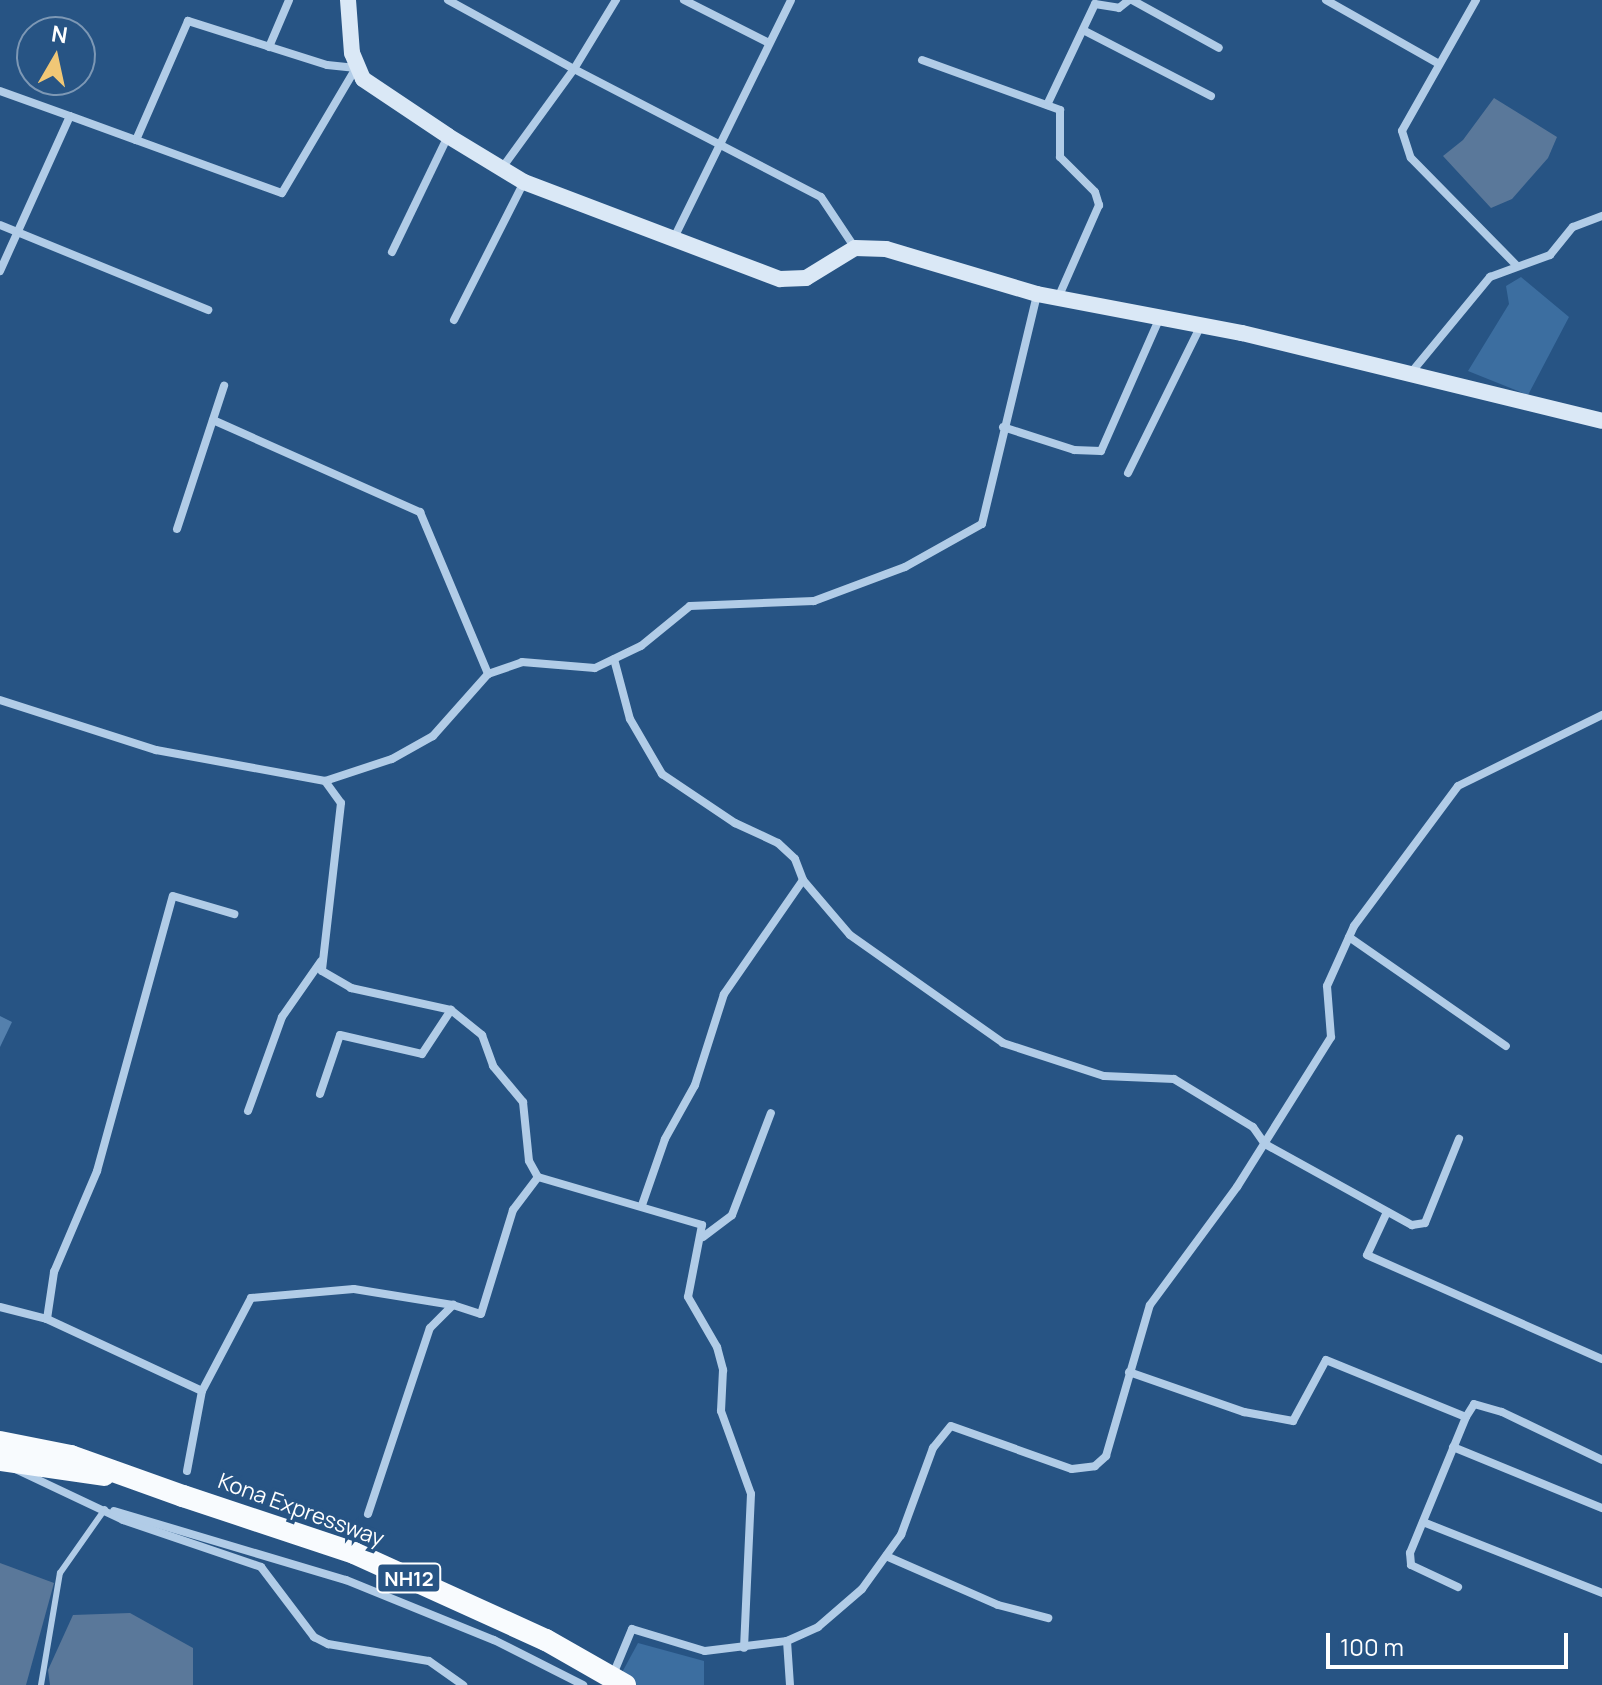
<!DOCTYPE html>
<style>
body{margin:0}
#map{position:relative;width:1602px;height:1685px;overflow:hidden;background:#275484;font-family:Manrope,sans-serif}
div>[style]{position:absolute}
.green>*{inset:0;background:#3c6ea0}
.water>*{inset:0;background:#5a789a}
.building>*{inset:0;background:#5480ad}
.service>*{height:6px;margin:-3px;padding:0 3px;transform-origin:3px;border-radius:3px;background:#b1cce7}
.minor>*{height:8px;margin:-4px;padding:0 4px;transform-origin:4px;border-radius:4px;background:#b1cce7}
.secondary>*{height:16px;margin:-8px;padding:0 8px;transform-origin:8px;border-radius:8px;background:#dae8f6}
.trunk>*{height:22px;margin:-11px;padding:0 11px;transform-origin:11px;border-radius:11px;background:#f8fbfe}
.trunk-bridge>*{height:22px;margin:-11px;padding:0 11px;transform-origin:11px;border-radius:11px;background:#f8fbfe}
span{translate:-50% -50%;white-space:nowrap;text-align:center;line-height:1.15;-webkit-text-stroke:7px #275484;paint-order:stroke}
.shield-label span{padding:2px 6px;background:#275484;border:2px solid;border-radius:6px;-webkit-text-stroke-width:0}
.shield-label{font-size:20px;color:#fff;font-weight:700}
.street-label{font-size:22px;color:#fff}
.north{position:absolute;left:16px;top:16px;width:80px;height:80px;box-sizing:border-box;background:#275484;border:2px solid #7d98b5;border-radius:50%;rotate:9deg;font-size:22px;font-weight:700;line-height:32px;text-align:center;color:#fff}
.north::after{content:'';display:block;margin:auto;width:28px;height:36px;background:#f0c776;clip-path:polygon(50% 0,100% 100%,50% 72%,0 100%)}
.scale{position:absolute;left:1326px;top:1633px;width:242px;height:36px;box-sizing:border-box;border:4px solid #fff;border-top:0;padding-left:10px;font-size:24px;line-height:28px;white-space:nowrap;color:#fff;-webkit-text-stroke:6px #275484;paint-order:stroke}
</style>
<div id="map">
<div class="green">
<div style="clip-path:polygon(1521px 277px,1569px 317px,1528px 395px,1468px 371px,1509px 304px,1506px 286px)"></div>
<div style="clip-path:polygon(638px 1643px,704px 1661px,704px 1685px,631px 1685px,619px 1678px)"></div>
</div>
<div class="water">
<div style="clip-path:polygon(1494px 98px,1557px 137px,1548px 158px,1512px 199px,1491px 208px,1443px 156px,1463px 140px)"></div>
<div style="clip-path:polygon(0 1563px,54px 1583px,26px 1685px,0 1685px)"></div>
<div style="clip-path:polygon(130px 1613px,193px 1648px,193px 1685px,50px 1685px,48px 1670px,73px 1615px)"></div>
</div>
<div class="building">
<div style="clip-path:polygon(0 1016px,12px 1022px,0 1047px)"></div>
</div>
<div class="service">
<div style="left:41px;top:1685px;width:114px;rotate:-80.4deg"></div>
<div style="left:60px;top:1573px;width:78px;rotate:-54.9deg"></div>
</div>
<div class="minor">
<div style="left:448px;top:0;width:144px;rotate:28.7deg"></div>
<div style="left:574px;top:69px;width:81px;rotate:-58.7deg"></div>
<div style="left:684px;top:0;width:95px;rotate:26.8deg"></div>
<div style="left:1132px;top:0;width:99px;rotate:28.9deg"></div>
<div style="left:1326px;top:0;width:130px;rotate:29.5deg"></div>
<div style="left:1476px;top:0;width:150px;rotate:119.5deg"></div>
<div style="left:1402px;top:131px;width:28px;rotate:72deg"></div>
<div style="left:1411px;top:158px;width:151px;rotate:45.5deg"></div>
<div style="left:1083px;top:30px;width:144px;rotate:27.3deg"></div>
<div style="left:269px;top:47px;width:51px;rotate:-66.9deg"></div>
<div style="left:922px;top:60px;width:147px;rotate:19.9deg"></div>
<div style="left:1060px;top:110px;width:47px;rotate:90deg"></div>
<div style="left:1060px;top:157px;width:49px;rotate:45deg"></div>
<div style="left:1095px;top:192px;width:14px;rotate:73deg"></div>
<div style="left:1099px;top:205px;width:102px;rotate:113.8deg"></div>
<div style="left:0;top:91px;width:74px;rotate:19.7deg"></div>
<div style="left:1047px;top:105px;width:112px;rotate:-64.6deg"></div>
<div style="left:1095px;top:4px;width:24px;rotate:9deg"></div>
<div style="left:1119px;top:8px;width:13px;rotate:-39deg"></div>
<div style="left:502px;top:168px;width:122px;rotate:-54deg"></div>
<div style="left:574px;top:69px;width:278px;rotate:27.4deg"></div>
<div style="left:821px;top:197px;width:61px;rotate:56.3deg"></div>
<div style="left:0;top:225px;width:225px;rotate:22.2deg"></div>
<div style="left:673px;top:240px;width:267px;rotate:-63.8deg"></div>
<div style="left:392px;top:252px;width:129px;rotate:-64.2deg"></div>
<div style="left:0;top:271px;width:170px;rotate:-65.7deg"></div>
<div style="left:70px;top:116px;width:70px;rotate:20deg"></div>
<div style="left:136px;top:140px;width:155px;rotate:20deg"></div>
<div style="left:282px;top:193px;width:145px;rotate:-59.4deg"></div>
<div style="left:356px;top:68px;width:29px;rotate:-174deg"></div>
<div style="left:327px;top:65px;width:146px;rotate:-162.4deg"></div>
<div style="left:188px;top:21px;width:130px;rotate:113.6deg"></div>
<div style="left:454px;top:320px;width:155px;rotate:-63.1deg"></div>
<div style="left:1410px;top:374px;width:126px;rotate:-50.5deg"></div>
<div style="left:1490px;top:277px;width:64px;rotate:-20.1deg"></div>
<div style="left:1550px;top:255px;width:36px;rotate:-51deg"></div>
<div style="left:1573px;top:227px;width:31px;rotate:-21deg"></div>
<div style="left:213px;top:420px;width:227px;rotate:24deg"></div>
<div style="left:420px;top:512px;width:176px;rotate:67.2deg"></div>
<div style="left:1003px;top:427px;width:75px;rotate:17.9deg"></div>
<div style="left:1074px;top:450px;width:27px;rotate:2deg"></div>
<div style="left:1101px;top:451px;width:146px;rotate:-66.2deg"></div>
<div style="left:1128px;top:473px;width:165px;rotate:-63.7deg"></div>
<div style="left:177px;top:529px;width:151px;rotate:-71.8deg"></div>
<div style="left:614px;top:659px;width:62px;rotate:75.1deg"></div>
<div style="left:630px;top:719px;width:64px;rotate:59.8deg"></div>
<div style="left:662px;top:774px;width:88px;rotate:33.9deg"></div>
<div style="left:735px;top:823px;width:47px;rotate:24.9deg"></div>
<div style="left:778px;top:843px;width:23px;rotate:43deg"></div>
<div style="left:795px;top:859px;width:22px;rotate:69deg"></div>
<div style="left:803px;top:880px;width:139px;rotate:124.7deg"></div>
<div style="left:724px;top:994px;width:96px;rotate:107.7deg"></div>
<div style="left:695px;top:1085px;width:62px;rotate:119.1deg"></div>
<div style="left:665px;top:1139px;width:70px;rotate:109.2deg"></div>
<div style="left:0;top:700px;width:164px;rotate:17.8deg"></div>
<div style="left:156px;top:750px;width:172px;rotate:10.4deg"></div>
<div style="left:325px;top:781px;width:71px;rotate:-18.2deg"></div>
<div style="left:392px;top:759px;width:47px;rotate:-29.3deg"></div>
<div style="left:433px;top:736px;width:83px;rotate:-48.4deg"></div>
<div style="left:488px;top:674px;width:36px;rotate:-19deg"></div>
<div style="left:522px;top:662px;width:73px;rotate:4.7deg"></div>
<div style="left:595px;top:668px;width:51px;rotate:-25.6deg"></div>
<div style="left:641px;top:646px;width:63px;rotate:-39.2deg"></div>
<div style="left:690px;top:606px;width:124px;rotate:-2.3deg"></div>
<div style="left:814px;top:601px;width:97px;rotate:-20.5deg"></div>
<div style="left:905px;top:567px;width:88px;rotate:-29.2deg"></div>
<div style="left:982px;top:524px;width:236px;rotate:-76.5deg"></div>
<div style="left:325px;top:781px;width:27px;rotate:54deg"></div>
<div style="left:341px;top:803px;width:169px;rotate:96.5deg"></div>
<div style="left:322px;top:971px;width:34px;rotate:30deg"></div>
<div style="left:351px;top:988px;width:102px;rotate:12.4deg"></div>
<div style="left:451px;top:1010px;width:40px;rotate:39deg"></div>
<div style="left:482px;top:1035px;width:33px;rotate:70deg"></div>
<div style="left:493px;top:1066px;width:47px;rotate:50.2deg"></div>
<div style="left:523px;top:1102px;width:59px;rotate:84.2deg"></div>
<div style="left:529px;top:1161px;width:18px;rotate:61deg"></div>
<div style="left:538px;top:1177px;width:171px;rotate:16.3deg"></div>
<div style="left:702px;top:1225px;width:73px;rotate:101deg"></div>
<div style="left:688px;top:1297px;width:58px;rotate:59.9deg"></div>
<div style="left:717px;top:1347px;width:24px;rotate:75deg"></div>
<div style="left:723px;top:1370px;width:41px;rotate:92.8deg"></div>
<div style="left:721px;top:1411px;width:88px;rotate:70.1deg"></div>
<div style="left:751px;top:1494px;width:154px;rotate:92.6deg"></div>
<div style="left:803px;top:880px;width:72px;rotate:49.5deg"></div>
<div style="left:850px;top:935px;width:187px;rotate:35.2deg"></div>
<div style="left:1003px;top:1043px;width:106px;rotate:18.1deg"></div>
<div style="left:1104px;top:1076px;width:70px;rotate:2.5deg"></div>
<div style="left:1174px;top:1079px;width:92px;rotate:31.3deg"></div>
<div style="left:1253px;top:1127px;width:21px;rotate:55deg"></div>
<div style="left:1265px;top:1144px;width:168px;rotate:28.9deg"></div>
<div style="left:1412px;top:1225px;width:13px;rotate:-9deg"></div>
<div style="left:1425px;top:1223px;width:91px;rotate:-68deg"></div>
<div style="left:1349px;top:937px;width:191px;rotate:34.8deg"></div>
<div style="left:320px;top:1094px;width:62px;rotate:-71.3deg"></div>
<div style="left:340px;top:1035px;width:84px;rotate:13deg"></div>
<div style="left:422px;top:1054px;width:53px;rotate:-56.6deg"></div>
<div style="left:248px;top:1111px;width:100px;rotate:-70.1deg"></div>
<div style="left:282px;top:1017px;width:68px;rotate:-55.1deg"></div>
<div style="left:1387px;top:1212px;width:47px;rotate:114.9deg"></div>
<div style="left:1367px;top:1255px;width:257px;rotate:23.9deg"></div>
<div style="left:703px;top:1237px;width:36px;rotate:-37deg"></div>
<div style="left:732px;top:1215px;width:109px;rotate:-69.1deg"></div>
<div style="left:0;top:1307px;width:49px;rotate:14.3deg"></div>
<div style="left:1129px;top:1372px;width:122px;rotate:19.2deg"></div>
<div style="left:1244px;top:1412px;width:50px;rotate:10.4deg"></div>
<div style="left:1293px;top:1421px;width:69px;rotate:-61.6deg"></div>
<div style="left:1326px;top:1360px;width:151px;rotate:22.2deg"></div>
<div style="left:1466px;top:1417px;width:147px;rotate:112.4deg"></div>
<div style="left:1410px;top:1553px;width:12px;rotate:85deg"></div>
<div style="left:1411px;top:1565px;width:52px;rotate:25.1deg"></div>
<div style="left:202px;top:1391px;width:171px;rotate:-155.1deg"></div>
<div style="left:47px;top:1319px;width:48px;rotate:-81.5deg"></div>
<div style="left:54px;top:1272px;width:110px;rotate:-66.9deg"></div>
<div style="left:97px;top:1171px;width:285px;rotate:-74.6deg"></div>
<div style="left:173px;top:896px;width:64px;rotate:16.4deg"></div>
<div style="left:1466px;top:1417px;width:15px;rotate:-58deg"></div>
<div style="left:1474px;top:1404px;width:29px;rotate:16deg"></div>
<div style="left:1502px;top:1412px;width:111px;rotate:25.6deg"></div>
<div style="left:1453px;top:1447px;width:161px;rotate:22.3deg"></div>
<div style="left:11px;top:1467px;width:124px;rotate:25.3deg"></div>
<div style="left:123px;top:1520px;width:146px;rotate:18.8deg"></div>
<div style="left:261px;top:1567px;width:88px;rotate:52.9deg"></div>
<div style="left:314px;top:1637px;width:16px;rotate:27deg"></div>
<div style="left:328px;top:1644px;width:102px;rotate:9.6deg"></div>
<div style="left:429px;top:1661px;width:42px;rotate:35.2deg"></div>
<div style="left:187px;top:1471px;width:81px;rotate:-79.4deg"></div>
<div style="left:202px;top:1391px;width:105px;rotate:-62.2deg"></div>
<div style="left:251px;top:1298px;width:103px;rotate:-5deg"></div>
<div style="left:354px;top:1289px;width:100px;rotate:9.2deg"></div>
<div style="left:114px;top:1511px;width:242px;rotate:16.6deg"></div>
<div style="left:346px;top:1580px;width:160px;rotate:22.1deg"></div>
<div style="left:494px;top:1640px;width:100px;rotate:26.8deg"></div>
<div style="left:368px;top:1514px;width:196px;rotate:-71.6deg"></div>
<div style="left:430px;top:1328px;width:33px;rotate:-45deg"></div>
<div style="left:453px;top:1305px;width:29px;rotate:18deg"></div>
<div style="left:481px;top:1314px;width:109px;rotate:-72.9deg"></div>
<div style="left:513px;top:1210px;width:41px;rotate:-52.9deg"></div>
<div style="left:1423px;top:1522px;width:193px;rotate:21.6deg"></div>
<div style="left:886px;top:1556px;width:122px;rotate:23.6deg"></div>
<div style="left:998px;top:1605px;width:52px;rotate:14.6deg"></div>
<div style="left:787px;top:1641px;width:44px;rotate:86.1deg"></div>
<div style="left:612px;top:1677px;width:52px;rotate:-67.4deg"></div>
<div style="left:632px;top:1629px;width:76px;rotate:16.8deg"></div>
<div style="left:705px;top:1651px;width:83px;rotate:-7deg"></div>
<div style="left:787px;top:1641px;width:34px;rotate:-24deg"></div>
<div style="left:818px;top:1627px;width:58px;rotate:-40.8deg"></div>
<div style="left:862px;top:1589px;width:67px;rotate:-54.2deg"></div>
<div style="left:901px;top:1535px;width:93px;rotate:-69.8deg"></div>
<div style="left:933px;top:1448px;width:28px;rotate:-51deg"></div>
<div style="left:951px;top:1426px;width:128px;rotate:19.6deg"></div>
<div style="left:1072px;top:1469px;width:23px;rotate:-7deg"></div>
<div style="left:1095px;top:1466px;width:15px;rotate:-42deg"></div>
<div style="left:1106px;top:1456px;width:157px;rotate:-73.8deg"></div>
<div style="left:1150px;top:1305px;width:147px;rotate:-53.6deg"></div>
<div style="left:1237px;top:1187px;width:177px;rotate:-57.9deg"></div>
<div style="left:1331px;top:1037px;width:51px;rotate:-94.5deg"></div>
<div style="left:1327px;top:986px;width:66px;rotate:-65.8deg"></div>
<div style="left:1354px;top:926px;width:174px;rotate:-53.4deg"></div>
<div style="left:1458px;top:786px;width:161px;rotate:-26.2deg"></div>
</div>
<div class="secondary">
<div style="left:348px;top:0;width:53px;rotate:85.7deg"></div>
<div style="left:352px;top:53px;width:28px;rotate:67deg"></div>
<div style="left:363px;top:79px;width:102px;rotate:33.8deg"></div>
<div style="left:448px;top:136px;width:89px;rotate:31.2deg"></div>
<div style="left:524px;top:182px;width:274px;rotate:20.8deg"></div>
<div style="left:780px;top:279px;width:26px;rotate:-2deg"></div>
<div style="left:806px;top:278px;width:57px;rotate:-31.5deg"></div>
<div style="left:855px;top:248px;width:31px;rotate:2deg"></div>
<div style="left:886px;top:249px;width:158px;rotate:16.6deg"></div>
<div style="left:1037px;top:294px;width:209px;rotate:10.8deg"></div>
<div style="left:1242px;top:333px;width:371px;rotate:13.7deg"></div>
</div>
<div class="trunk">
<div style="left:0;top:1442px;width:72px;rotate:11.2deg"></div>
<div style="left:71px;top:1456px;width:119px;rotate:19.7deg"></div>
<div style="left:0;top:1460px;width:105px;rotate:8.2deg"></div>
</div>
<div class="trunk-bridge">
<div style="left:183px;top:1496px;width:180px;rotate:18.4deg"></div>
<div style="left:354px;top:1553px;width:211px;rotate:24.4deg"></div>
<div style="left:546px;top:1640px;width:91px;rotate:29.7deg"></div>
</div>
<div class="shield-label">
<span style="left:409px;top:1578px">NH12</span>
</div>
<div class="street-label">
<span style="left:301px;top:1510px;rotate:20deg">Kona Expressway</span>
</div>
<div class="north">N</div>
<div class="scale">100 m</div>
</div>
